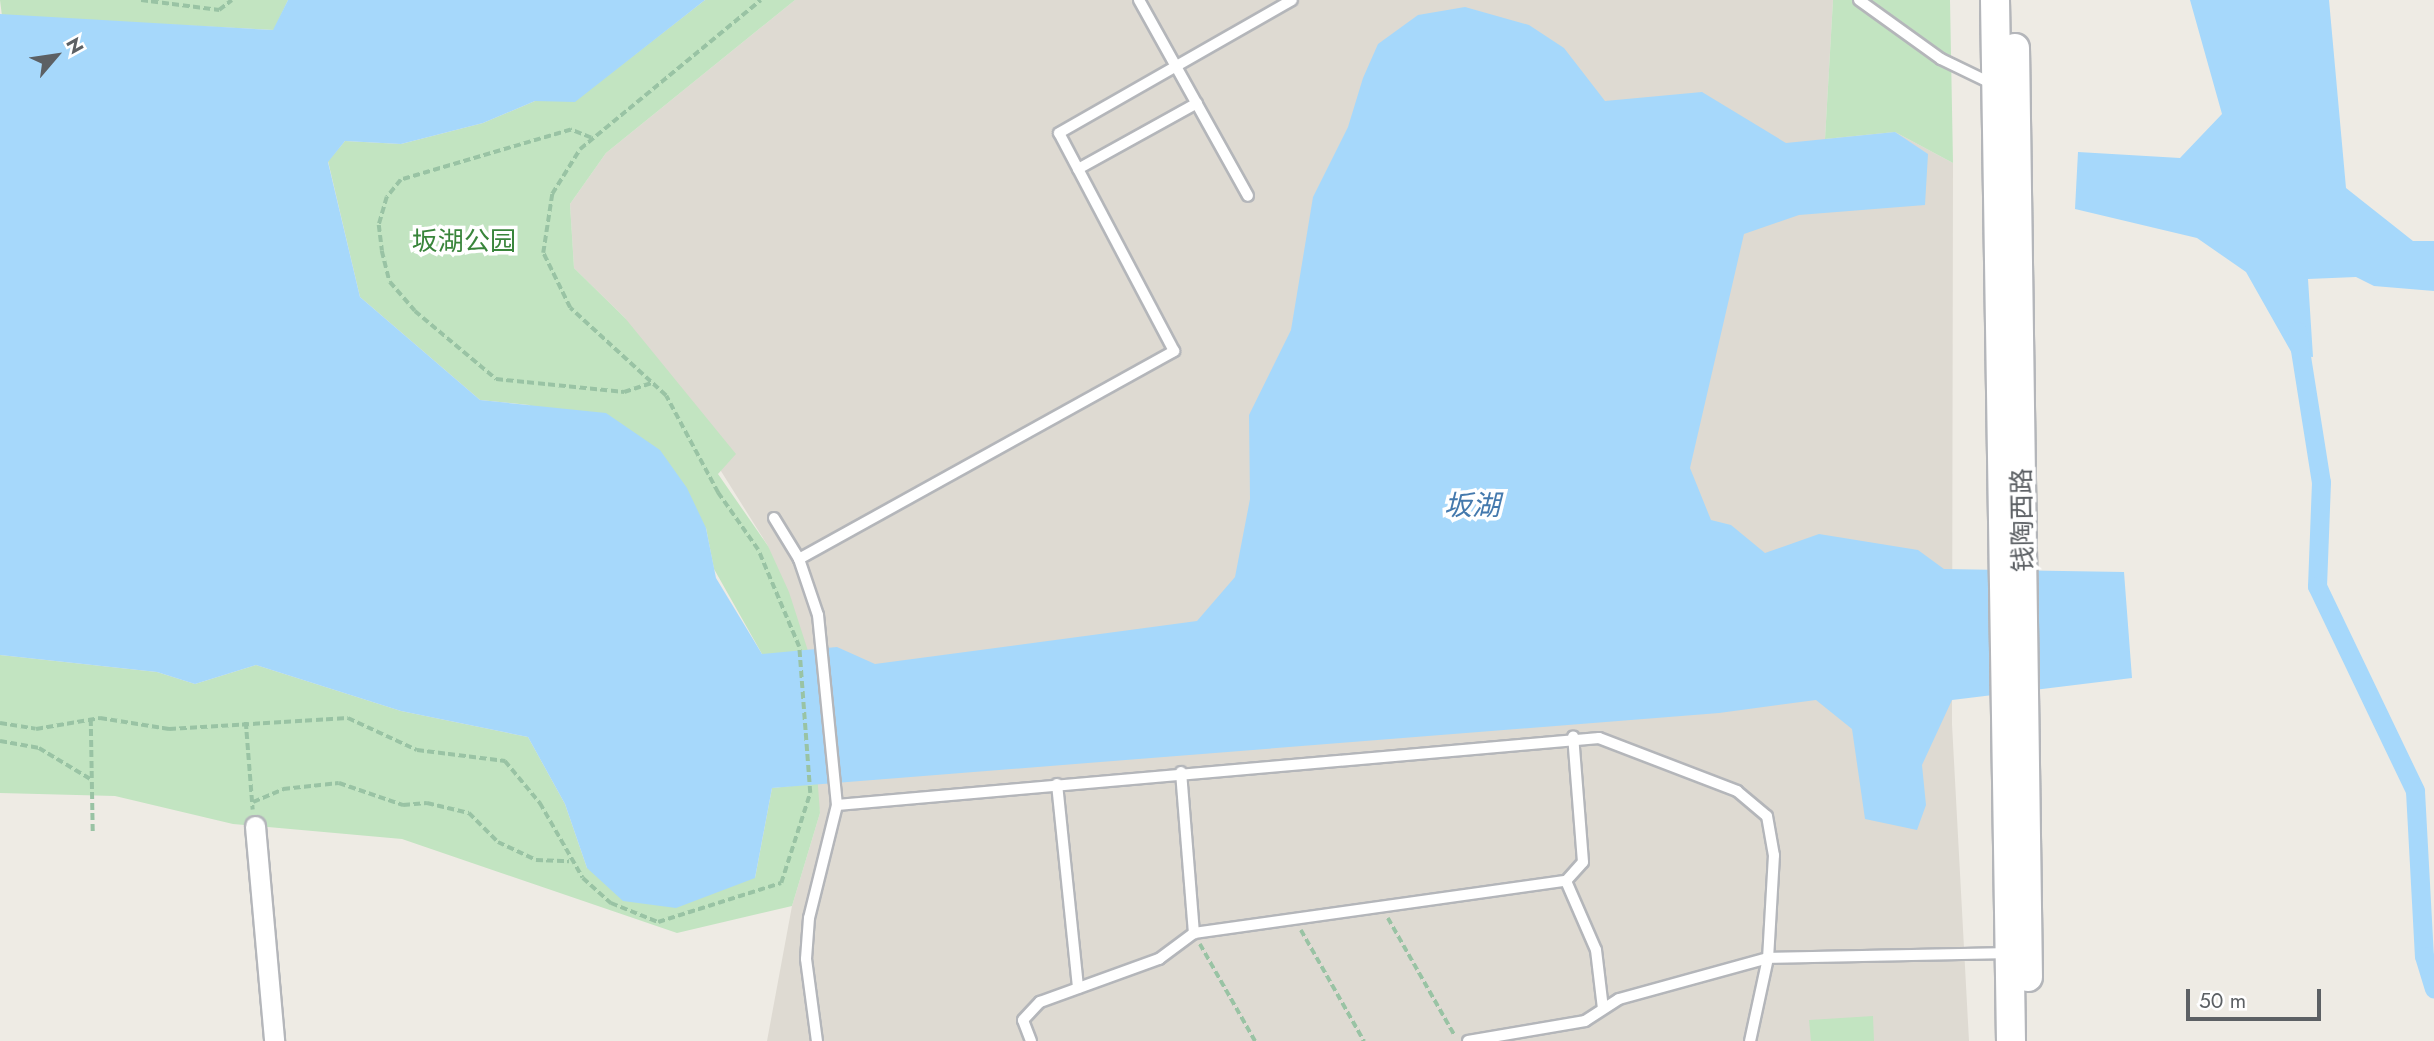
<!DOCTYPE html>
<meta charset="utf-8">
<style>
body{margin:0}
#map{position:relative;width:2434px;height:1041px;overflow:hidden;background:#eeebe4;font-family:Jost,"Noto Sans SC",sans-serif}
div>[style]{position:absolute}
.education>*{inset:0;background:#dedad2}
.green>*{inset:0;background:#c2e4c1}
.water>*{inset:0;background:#a6d8fb}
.canal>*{height:19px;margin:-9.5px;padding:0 9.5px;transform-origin:9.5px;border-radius:9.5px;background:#a6d8fb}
.path>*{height:3.5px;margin-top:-1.75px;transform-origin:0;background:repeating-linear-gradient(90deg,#99c3a4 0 7px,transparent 0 10.5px)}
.roads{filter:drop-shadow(2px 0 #b4b6ba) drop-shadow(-2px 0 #b4b6ba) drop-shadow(0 2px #b4b6ba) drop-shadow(0 -2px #b4b6ba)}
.lane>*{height:10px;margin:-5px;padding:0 5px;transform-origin:5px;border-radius:5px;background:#fff}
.street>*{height:19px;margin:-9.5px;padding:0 9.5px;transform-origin:9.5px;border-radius:9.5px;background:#fff}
.secondary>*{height:28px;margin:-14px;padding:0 14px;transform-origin:14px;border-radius:14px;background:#fff}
span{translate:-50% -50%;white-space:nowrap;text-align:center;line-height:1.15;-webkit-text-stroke:7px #fff;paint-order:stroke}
.park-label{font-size:26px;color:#39853b}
.street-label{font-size:26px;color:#5c6064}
.water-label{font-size:28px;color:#4479ad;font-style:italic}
.north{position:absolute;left:21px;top:21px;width:70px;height:70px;-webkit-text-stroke:5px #fff;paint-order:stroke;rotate:61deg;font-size:19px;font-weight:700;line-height:28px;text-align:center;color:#5c6064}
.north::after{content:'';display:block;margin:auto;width:24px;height:32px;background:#5c6064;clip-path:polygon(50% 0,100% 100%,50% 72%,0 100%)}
.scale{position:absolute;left:2186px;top:989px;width:135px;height:32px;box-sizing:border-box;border:4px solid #5c6064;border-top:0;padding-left:9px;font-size:21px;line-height:24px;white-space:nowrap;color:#5c6064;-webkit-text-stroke:5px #fff;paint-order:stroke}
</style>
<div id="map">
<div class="education">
<div style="clip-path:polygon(795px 0,1833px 0,1825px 139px,1895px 132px,1953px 163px,1952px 724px,1969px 1041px,767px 1041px,792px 906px,820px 813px,768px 546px,625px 318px,574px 268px,570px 204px,606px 153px)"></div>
</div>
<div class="green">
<div style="clip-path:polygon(0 0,288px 0,274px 30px,2px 16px)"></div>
<div style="clip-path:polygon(705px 0,795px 0,606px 153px,570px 204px,574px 268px,625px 318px,736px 454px,718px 474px,768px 546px,789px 592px,808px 651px,820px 813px,792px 906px,677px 933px,402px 839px,233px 824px,115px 796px,0 793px,0 655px,157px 672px,195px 684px,256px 665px,401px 711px,528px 737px,565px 804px,587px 868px,755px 878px,772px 788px,801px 785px,762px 654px,714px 569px,706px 528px,529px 405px,480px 400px,360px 297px,328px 161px,345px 141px,401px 144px,483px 123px,535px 101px,575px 101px)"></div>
<div style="clip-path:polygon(1833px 0,1950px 0,1953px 163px,1895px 132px,1825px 139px)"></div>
<div style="clip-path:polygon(1873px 1016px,1874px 1041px,1811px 1041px,1809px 1020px)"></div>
</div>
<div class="water">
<div style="clip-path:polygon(288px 0,705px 0,575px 102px,535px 101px,483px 123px,401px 144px,345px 141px,328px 162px,360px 297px,480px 400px,606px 413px,660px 450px,687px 488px,706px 528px,716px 578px,762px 654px,837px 647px,875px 664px,1197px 621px,1235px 577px,1250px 499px,1249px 415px,1291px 330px,1313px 197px,1348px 127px,1363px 78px,1378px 44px,1418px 15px,1465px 7px,1529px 25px,1564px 48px,1605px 101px,1702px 92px,1786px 143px,1895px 132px,1928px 154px,1925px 205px,1799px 215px,1744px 234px,1690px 468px,1711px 520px,1731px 525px,1765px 553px,1819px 534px,1918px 550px,1944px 569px,2124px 572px,2132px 678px,1952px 700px,1922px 765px,1926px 805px,1917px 830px,1865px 819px,1852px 729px,1816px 700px,1719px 713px,772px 788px,755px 878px,676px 908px,623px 901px,587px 868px,565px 804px,528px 737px,401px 711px,256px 665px,195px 684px,157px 672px,0 655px,0 14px,273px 30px)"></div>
<div style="clip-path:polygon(2190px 0,2329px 0,2346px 188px,2413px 241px,2434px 241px,2434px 291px,2374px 286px,2356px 277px,2308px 279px,2313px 357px,2293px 355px,2246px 272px,2197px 238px,2075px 209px,2078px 152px,2180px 158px,2222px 114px)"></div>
</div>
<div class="canal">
<div style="left:2297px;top:331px;width:153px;rotate:81deg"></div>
<div style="left:2321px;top:482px;width:104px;rotate:92.2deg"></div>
<div style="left:2317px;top:586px;width:227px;rotate:64.4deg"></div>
<div style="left:2415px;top:791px;width:165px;rotate:86.9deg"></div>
<div style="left:2424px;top:956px;width:34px;rotate:73deg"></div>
</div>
<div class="path">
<div style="left:141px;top:0;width:79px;rotate:7.3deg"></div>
<div style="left:219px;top:10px;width:16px;rotate:-38deg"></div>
<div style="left:591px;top:138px;width:22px;rotate:-158deg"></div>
<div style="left:571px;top:130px;width:177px;rotate:163.6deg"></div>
<div style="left:401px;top:180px;width:22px;rotate:129deg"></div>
<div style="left:387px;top:197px;width:29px;rotate:106deg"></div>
<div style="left:379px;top:225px;width:26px;rotate:83deg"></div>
<div style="left:382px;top:251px;width:32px;rotate:76deg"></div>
<div style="left:390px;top:282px;width:38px;rotate:49deg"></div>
<div style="left:415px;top:311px;width:106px;rotate:40deg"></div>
<div style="left:496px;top:379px;width:129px;rotate:5.8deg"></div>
<div style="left:624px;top:392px;width:29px;rotate:-18deg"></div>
<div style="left:91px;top:719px;width:113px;rotate:89deg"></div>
<div style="left:246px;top:722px;width:88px;rotate:85.5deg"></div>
<div style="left:0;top:723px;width:36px;rotate:9deg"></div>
<div style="left:36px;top:729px;width:65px;rotate:-9.8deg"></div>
<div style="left:100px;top:718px;width:70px;rotate:9.1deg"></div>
<div style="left:169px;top:729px;width:179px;rotate:-3.5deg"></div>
<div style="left:348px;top:718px;width:76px;rotate:24.9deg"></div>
<div style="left:417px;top:750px;width:89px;rotate:7.1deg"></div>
<div style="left:505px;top:761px;width:55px;rotate:50.2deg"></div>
<div style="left:540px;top:803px;width:86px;rotate:60.2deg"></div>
<div style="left:583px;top:878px;width:38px;rotate:42deg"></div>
<div style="left:611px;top:903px;width:51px;rotate:22deg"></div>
<div style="left:658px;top:922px;width:129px;rotate:-17.6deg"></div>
<div style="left:781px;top:883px;width:95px;rotate:-72.1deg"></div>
<div style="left:810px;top:793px;width:146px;rotate:-94.3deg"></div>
<div style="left:799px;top:647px;width:105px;rotate:-112.9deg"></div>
<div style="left:758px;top:550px;width:70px;rotate:-125.1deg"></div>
<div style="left:718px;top:493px;width:110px;rotate:-118.2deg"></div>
<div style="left:666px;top:396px;width:130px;rotate:-137.5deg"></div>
<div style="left:570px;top:308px;width:61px;rotate:-116.1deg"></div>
<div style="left:543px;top:253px;width:60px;rotate:-81.3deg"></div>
<div style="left:552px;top:194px;width:53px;rotate:-58.1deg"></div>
<div style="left:580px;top:149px;width:234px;rotate:-39.5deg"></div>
<div style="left:0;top:741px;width:40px;rotate:10deg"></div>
<div style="left:39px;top:748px;width:62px;rotate:31.1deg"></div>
<div style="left:253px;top:802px;width:33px;rotate:-23deg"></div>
<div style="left:283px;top:789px;width:56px;rotate:-6.1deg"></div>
<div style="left:339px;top:783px;width:68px;rotate:19deg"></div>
<div style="left:403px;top:805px;width:24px;rotate:-5deg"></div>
<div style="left:427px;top:803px;width:43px;rotate:13.4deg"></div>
<div style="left:469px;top:813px;width:41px;rotate:45deg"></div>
<div style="left:498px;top:842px;width:42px;rotate:25.3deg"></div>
<div style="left:536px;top:860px;width:33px;rotate:2deg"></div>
<div style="left:1388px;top:918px;width:136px;rotate:60.4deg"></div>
<div style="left:1301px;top:930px;width:128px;rotate:60.4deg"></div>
<div style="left:1200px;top:944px;width:112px;rotate:60.4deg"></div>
</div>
<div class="roads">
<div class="lane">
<div style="left:1139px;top:0;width:224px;rotate:60.9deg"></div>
<div style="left:1859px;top:0;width:101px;rotate:35.7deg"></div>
<div style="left:1941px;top:59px;width:58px;rotate:25.7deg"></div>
<div style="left:1078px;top:169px;width:136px;rotate:-29deg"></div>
<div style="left:774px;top:518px;width:48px;rotate:58.6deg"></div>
<div style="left:799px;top:559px;width:59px;rotate:71.3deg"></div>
<div style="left:818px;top:615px;width:191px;rotate:84.3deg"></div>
<div style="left:837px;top:805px;width:116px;rotate:103.9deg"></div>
<div style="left:809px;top:918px;width:41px;rotate:94.2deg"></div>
<div style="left:806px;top:959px;width:83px;rotate:82.4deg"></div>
<div style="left:799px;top:559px;width:429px;rotate:-29deg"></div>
<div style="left:1174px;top:351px;width:246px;rotate:-117.8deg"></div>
<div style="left:1059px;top:133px;width:268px;rotate:-29.7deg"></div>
<div style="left:1181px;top:772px;width:162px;rotate:85.4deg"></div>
<div style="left:1057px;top:784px;width:205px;rotate:84.1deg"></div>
<div style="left:837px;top:805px;width:765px;rotate:-5.02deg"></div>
<div style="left:1599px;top:738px;width:148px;rotate:21deg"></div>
<div style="left:1737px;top:791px;width:39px;rotate:40deg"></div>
<div style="left:1767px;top:816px;width:40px;rotate:80deg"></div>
<div style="left:1774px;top:855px;width:103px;rotate:93.3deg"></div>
<div style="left:1768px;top:958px;width:85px;rotate:102.2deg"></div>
<div style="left:1566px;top:881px;width:25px;rotate:-48deg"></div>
<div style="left:1583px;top:862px;width:126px;rotate:-94.5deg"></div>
<div style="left:1031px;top:1041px;width:22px;rotate:-111deg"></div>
<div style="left:1023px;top:1020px;width:25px;rotate:-47deg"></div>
<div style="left:1040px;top:1002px;width:127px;rotate:-19.9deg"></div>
<div style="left:1159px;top:959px;width:44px;rotate:-36.6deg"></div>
<div style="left:1194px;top:933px;width:376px;rotate:-8deg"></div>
<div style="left:1566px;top:881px;width:75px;rotate:66.5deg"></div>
<div style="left:1596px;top:950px;width:59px;rotate:83.2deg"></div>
<div style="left:1468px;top:1041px;width:119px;rotate:-9.7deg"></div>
<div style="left:1585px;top:1021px;width:40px;rotate:-32.9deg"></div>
<div style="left:1619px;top:999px;width:155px;rotate:-15.4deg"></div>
<div style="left:1768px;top:958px;width:238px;rotate:-1.2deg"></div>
</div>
<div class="street">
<div style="left:255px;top:826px;width:216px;rotate:84.9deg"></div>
</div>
<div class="secondary">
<div style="left:1995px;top:0;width:1041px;rotate:89.12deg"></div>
<div style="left:2015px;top:48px;width:929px;rotate:89.2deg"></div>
</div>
</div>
<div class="park-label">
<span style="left:464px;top:242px">坂湖公园</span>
</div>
<div class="street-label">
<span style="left:2023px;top:520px;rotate:-91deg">钱陶西路</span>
</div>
<div class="water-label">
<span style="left:1472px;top:506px">坂湖</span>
</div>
<div class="north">N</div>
<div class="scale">50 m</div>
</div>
